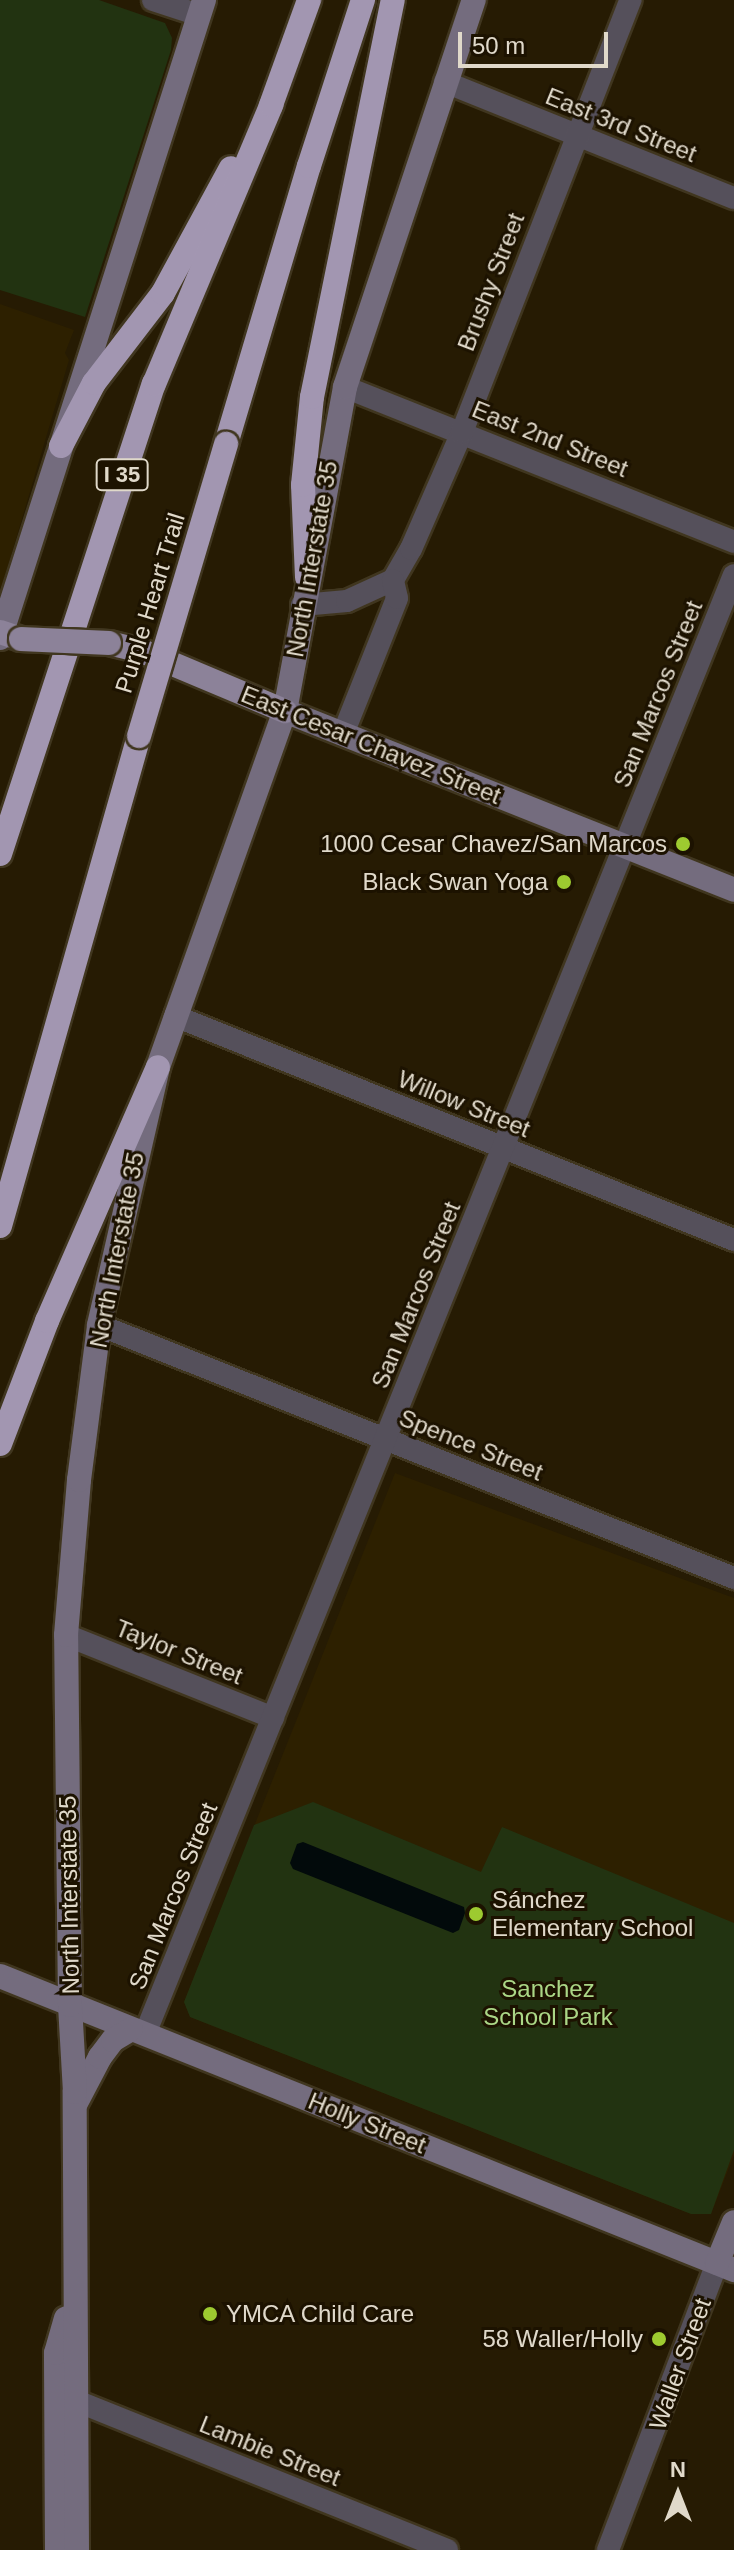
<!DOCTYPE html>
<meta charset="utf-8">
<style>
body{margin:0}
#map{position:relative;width:734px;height:2550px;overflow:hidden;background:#261b03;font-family:Arial,sans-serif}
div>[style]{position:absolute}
.built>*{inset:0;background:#2d2000}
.green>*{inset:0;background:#231}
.water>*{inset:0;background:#020a0b}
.roads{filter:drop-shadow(2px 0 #40361f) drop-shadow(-2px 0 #40361f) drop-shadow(0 2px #40361f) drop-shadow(0 -2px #40361f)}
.street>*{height:22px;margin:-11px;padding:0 11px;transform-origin:11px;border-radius:11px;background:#55505b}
.secondary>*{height:24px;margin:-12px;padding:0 12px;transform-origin:12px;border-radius:12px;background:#746c7e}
.primary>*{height:24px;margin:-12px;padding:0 12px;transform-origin:12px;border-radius:12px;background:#8c8299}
.highway>*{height:24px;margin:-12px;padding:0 12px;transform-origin:12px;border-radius:12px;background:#a296b1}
.bridges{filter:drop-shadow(2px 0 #40361f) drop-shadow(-2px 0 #40361f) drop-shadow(0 2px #40361f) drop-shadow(0 -2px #40361f)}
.primary-bridge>*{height:24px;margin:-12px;padding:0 12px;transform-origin:12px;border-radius:12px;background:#8c8299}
.highway-bridge>*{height:24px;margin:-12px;padding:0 12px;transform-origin:12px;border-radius:12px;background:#a296b1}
.dots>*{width:22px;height:22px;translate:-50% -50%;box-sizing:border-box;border:4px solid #1c1200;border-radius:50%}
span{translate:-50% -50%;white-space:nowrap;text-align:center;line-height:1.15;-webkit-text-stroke:6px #1c1200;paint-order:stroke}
.shield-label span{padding:2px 6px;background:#1c1200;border:2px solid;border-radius:6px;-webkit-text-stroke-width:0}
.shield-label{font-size:22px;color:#e0d9ca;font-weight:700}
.street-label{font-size:24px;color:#e0d9ca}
.poi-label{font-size:24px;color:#e0d9ca}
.right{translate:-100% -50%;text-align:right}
.left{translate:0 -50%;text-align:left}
.park-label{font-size:24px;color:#abd786}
.north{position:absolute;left:638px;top:2454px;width:80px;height:80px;-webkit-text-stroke:6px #1c1200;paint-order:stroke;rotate:0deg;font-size:22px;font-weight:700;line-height:32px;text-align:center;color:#e0d9ca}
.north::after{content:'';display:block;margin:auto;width:28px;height:36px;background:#e0d9ca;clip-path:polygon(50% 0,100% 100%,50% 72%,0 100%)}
.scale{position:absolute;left:458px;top:32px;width:150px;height:36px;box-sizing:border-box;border:4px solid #e0d9ca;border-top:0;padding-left:10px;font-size:24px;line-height:28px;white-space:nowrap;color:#e0d9ca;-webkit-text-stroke:6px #1c1200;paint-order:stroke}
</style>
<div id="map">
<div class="built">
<div style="clip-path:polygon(0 304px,74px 330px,65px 353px,69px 360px,0 593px)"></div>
<div style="clip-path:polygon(395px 1473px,734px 1598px,734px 2155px,711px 2214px,691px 2214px,190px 2017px,184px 2002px)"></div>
</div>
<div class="green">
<div style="clip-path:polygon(0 0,99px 0,165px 23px,172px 38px,171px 50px,85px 317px,0 290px)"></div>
<div style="clip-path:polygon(313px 1802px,481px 1872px,502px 1827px,734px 1923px,734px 2150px,711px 2214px,691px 2214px,190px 2017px,184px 2002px,254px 1825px)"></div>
</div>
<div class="water">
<div style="clip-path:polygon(303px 1842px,464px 1907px,465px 1913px,459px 1930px,453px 1933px,293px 1869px,290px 1863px,297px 1844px)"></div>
</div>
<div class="roads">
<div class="street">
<div style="left:153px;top:0;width:48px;rotate:18.1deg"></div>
<div style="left:445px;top:82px;width:311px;rotate:21.9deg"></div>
<div style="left:345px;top:387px;width:419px;rotate:21.7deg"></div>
<div style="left:302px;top:605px;width:45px;rotate:-5.1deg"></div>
<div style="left:347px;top:601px;width:51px;rotate:-24.5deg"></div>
<div style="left:393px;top:580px;width:36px;rotate:-60deg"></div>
<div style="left:411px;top:549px;width:128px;rotate:-66.4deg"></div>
<div style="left:462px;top:432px;width:464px;rotate:-68.7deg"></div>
<div style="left:343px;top:734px;width:146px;rotate:-68.3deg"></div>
<div style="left:397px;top:598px;width:18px;rotate:-103deg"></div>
<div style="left:175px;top:1016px;width:602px;rotate:21.84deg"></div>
<div style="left:99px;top:1325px;width:684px;rotate:21.72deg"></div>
<div style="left:66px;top:1635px;width:223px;rotate:21.8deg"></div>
<div style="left:145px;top:2034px;width:1573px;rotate:-68.02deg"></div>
<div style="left:74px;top:2400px;width:402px;rotate:21.9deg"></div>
<div style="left:608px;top:2550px;width:307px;rotate:-69.2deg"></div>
</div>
<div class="secondary">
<div style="left:0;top:638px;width:670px;rotate:-72.27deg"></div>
<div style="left:285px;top:711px;width:483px;rotate:21.7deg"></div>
<div style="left:0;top:1976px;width:791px;rotate:21.83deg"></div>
<div style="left:76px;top:2103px;width:52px;rotate:-62.4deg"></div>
<div style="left:100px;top:2057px;width:21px;rotate:-53deg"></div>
<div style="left:113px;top:2040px;width:21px;rotate:-31deg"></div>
<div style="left:717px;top:2263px;width:44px;rotate:-67.5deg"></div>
<div style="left:57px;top:2550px;width:197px;rotate:-90.3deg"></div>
<div style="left:56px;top:2353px;width:36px;rotate:-74deg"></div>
<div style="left:77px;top:2550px;width:458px;rotate:-90.3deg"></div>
<div style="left:75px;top:2092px;width:87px;rotate:-93.3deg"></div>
<div style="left:70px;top:2005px;width:370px;rotate:-90.6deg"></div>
<div style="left:66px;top:1635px;width:156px;rotate:-85.2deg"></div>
<div style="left:79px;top:1480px;width:156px;rotate:-82.6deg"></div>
<div style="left:99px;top:1325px;width:265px;rotate:-77.1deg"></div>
<div style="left:158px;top:1067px;width:378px;rotate:-70.4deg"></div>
<div style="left:285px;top:711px;width:330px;rotate:-79.5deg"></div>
<div style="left:345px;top:387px;width:408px;rotate:-71.6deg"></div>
</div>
<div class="primary">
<div style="left:0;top:632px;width:22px;rotate:18deg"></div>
<div style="left:109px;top:643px;width:34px;rotate:14deg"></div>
<div style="left:142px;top:651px;width:155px;rotate:22.8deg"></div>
</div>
<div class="highway">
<div style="left:226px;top:444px;width:290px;rotate:-73.4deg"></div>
<div style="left:309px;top:166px;width:175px;rotate:-72deg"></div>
<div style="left:61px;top:446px;width:71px;rotate:-62.4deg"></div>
<div style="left:94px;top:383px;width:113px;rotate:-52.5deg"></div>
<div style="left:163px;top:293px;width:142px;rotate:-61.5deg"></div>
<div style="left:307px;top:577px;width:92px;rotate:-92.5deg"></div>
<div style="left:303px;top:485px;width:88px;rotate:-84.2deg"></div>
<div style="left:312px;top:397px;width:405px;rotate:-78.5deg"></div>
<div style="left:0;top:854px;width:495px;rotate:-71.9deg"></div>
<div style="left:154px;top:384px;width:303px;rotate:-67.2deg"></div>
<div style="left:271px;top:105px;width:112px;rotate:-70.1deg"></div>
<div style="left:0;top:1226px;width:509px;rotate:-74.16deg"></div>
<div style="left:0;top:1444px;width:132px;rotate:-69.1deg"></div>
<div style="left:47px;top:1321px;width:277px;rotate:-66.4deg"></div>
</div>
</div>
<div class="bridges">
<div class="primary-bridge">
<div style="left:21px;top:639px;width:88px;rotate:2.6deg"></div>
</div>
<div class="highway-bridge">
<div style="left:139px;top:736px;width:305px;rotate:-73.4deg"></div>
</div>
</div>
<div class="dots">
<div style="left:683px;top:844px;background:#9dca30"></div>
<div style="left:564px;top:882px;background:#9dca30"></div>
<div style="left:476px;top:1914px;background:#9dca30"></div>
<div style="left:210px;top:2314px;background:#9dca30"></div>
<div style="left:659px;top:2339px;background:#9dca30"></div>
</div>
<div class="shield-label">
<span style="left:122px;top:475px">I 35</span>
</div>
<div class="street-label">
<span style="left:621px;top:125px;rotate:22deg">East 3rd Street</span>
<span style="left:491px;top:282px;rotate:-69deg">Brushy Street</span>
<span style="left:550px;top:439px;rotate:22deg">East 2nd Street</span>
<span style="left:312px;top:559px;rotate:-80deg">North Interstate 35</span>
<span style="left:150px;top:603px;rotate:-73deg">Purple Heart Trail</span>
<span style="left:658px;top:694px;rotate:-68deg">San Marcos Street</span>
<span style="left:371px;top:745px;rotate:22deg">East Cesar Chavez Street</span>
<span style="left:464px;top:1104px;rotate:22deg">Willow Street</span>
<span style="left:117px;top:1250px;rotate:-79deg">North Interstate 35</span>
<span style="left:416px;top:1295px;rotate:-68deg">San Marcos Street</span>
<span style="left:471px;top:1445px;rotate:22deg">Spence Street</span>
<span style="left:179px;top:1652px;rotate:22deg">Taylor Street</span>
<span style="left:69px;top:1895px;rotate:-91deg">North Interstate 35</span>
<span style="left:173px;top:1896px;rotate:-68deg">San Marcos Street</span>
<span style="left:367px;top:2123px;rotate:22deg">Holly Street</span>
<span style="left:680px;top:2364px;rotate:-70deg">Waller Street</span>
<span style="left:270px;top:2451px;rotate:22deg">Lambie Street</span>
</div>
<div class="poi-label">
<span class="right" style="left:667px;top:844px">1000 Cesar Chavez/San Marcos</span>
<span class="right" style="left:548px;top:882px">Black Swan Yoga</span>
<span class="left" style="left:492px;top:1914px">Sánchez<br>Elementary School</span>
<span class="left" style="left:226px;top:2314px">YMCA Child Care</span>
<span class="right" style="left:643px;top:2339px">58 Waller/Holly</span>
</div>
<div class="park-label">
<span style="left:548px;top:2003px">Sanchez<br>School Park</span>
</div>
<div class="north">N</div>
<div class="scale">50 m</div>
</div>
